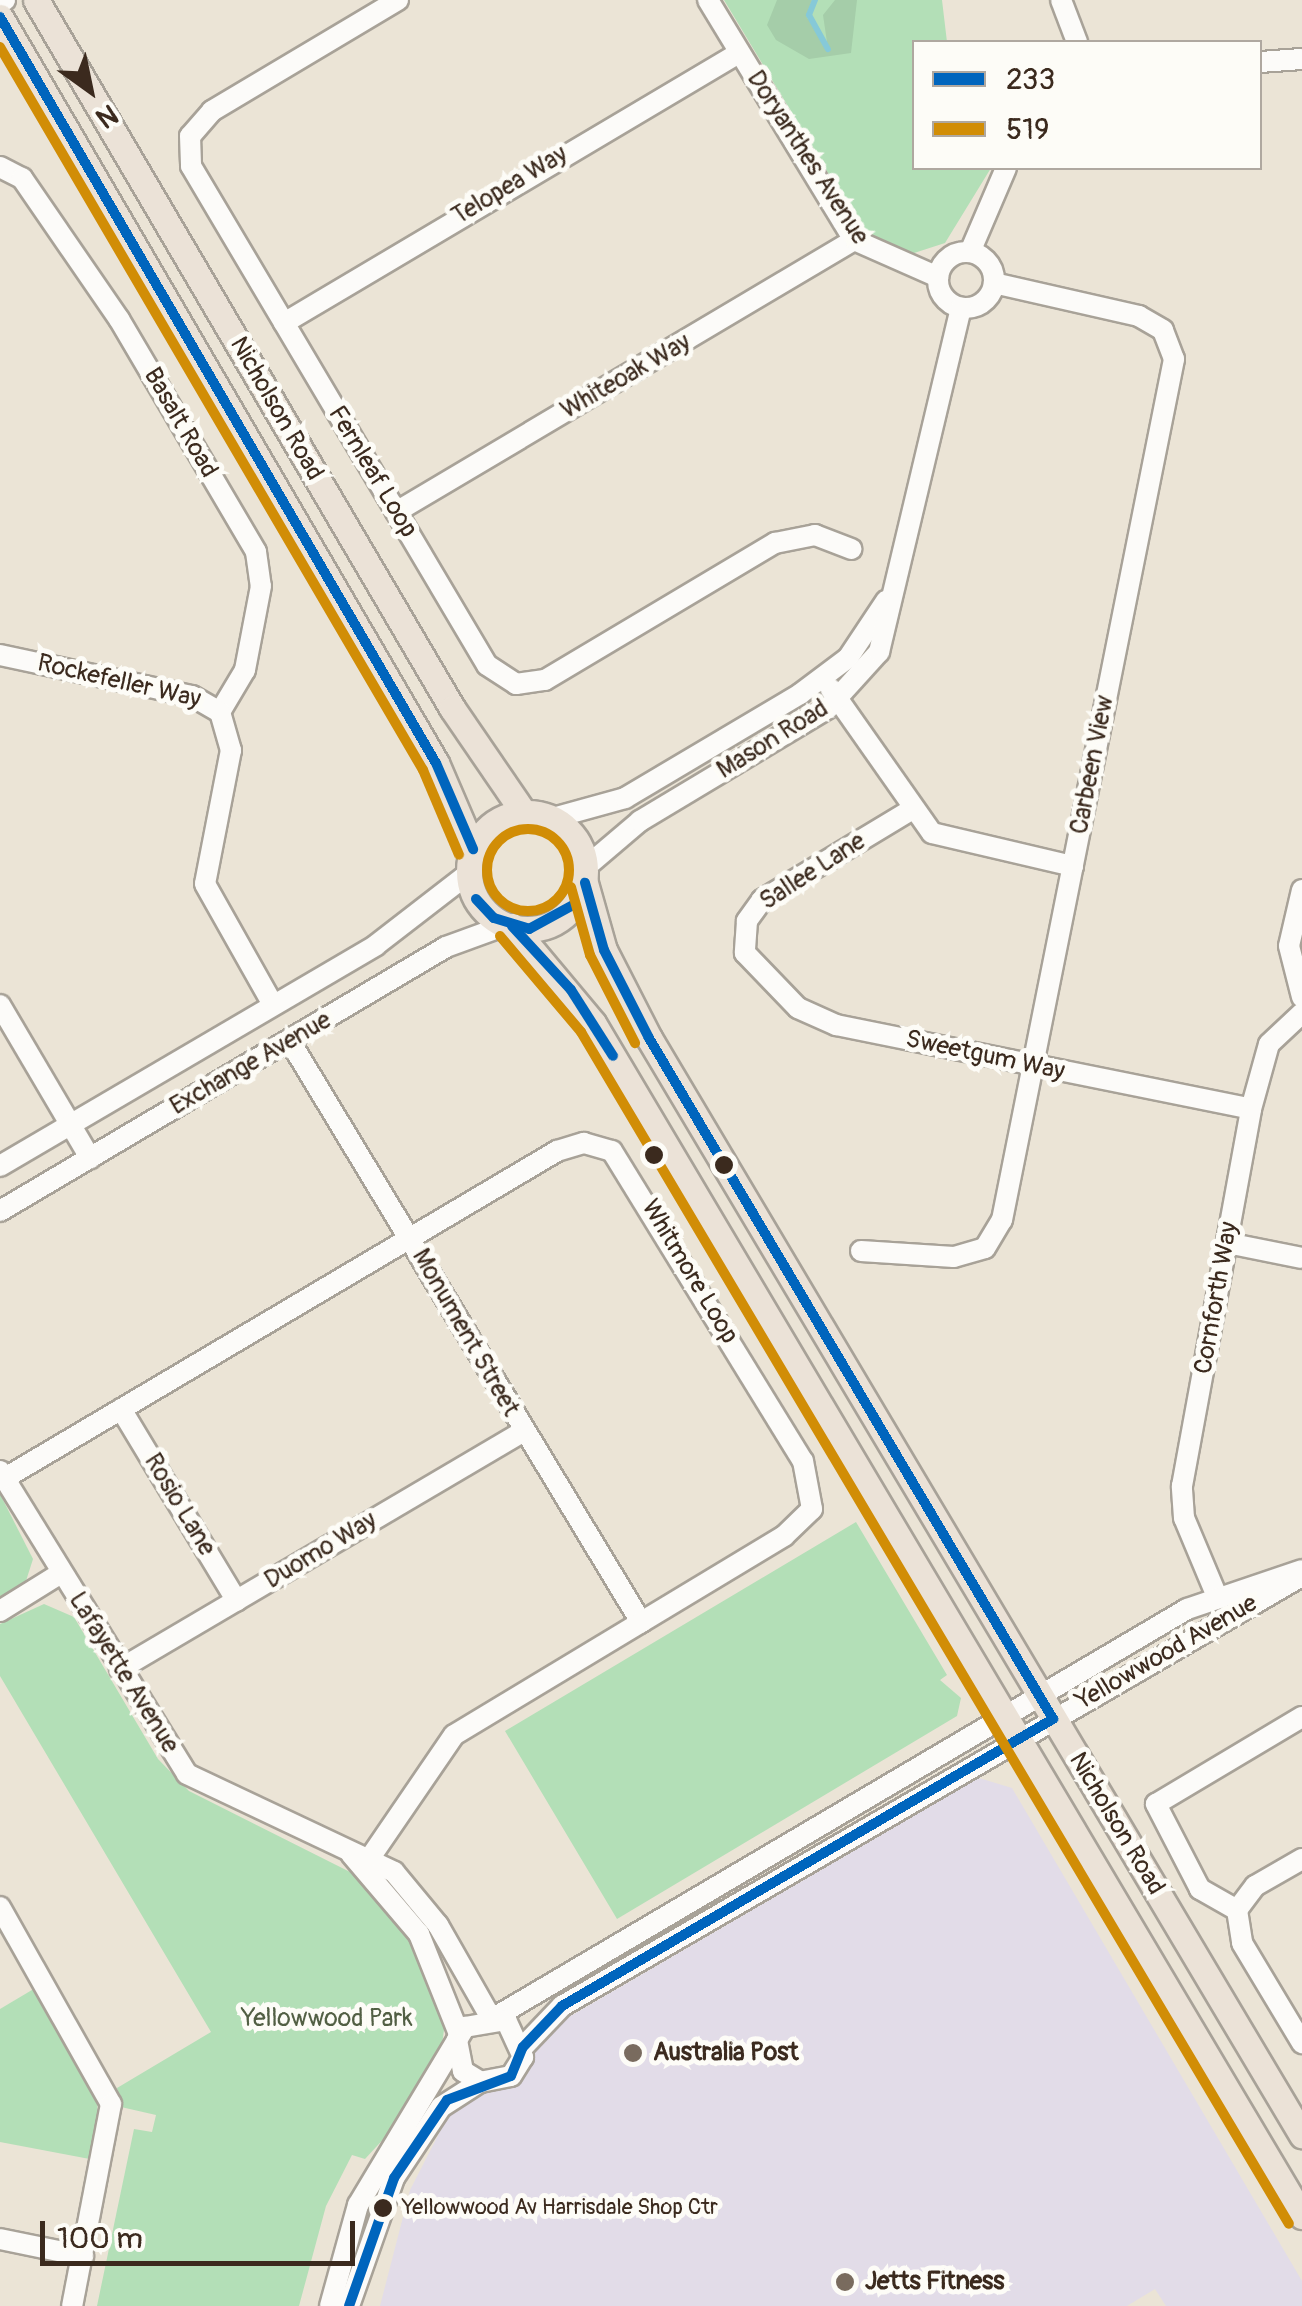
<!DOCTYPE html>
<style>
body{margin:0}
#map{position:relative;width:1302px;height:2306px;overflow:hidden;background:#ebe4d6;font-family:Pangolin,sans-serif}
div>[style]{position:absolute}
.built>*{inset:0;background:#e2dce8}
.green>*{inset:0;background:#b3dfb7}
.forest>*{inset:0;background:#a5cda9}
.stream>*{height:6px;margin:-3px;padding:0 3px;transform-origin:3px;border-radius:3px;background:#86c9d8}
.roads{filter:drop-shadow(2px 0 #a8a298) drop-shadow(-2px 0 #a8a298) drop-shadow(0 2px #a8a298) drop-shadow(0 -2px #a8a298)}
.minor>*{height:20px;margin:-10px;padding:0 10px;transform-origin:10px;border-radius:10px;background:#fcfbf9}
.minor>.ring{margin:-10px;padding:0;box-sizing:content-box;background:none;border:20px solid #fcfbf9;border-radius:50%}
.major>*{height:25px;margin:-12.5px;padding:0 12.5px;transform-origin:12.5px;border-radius:12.5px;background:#ebe2d7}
.major>.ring{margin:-12.5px;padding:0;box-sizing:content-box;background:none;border:25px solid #ebe2d7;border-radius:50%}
.bus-1>*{height:10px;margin:-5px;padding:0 5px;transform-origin:5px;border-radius:5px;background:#0065bd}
.bus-2>*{height:10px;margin:-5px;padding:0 5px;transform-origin:5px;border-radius:5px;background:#d18d06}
.bus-2>.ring{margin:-5px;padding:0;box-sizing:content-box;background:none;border:10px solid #d18d06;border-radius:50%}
.dots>*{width:28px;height:28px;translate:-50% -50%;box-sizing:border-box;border:5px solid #fdfcf7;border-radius:50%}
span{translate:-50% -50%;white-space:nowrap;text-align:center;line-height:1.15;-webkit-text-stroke:10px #fdfcf7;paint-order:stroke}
.bus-label{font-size:22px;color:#3b2a1e}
.left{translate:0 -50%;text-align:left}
.street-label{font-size:25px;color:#3b2a1e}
.park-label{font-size:25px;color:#525f44}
.poi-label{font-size:25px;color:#3b2a1e;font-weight:700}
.legend{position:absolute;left:912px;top:40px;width:350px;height:130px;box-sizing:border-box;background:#fdfcf7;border:2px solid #afa8a0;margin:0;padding:12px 18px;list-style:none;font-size:30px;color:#3b2a1e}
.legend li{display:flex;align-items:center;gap:20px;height:50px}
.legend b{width:50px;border:2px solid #afa8a0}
.north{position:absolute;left:40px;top:40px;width:100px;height:100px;-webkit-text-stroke:8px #fdfcf7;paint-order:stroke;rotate:147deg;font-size:28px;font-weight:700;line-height:40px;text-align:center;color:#3b2a1e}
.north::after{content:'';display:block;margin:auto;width:35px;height:45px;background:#3b2a1e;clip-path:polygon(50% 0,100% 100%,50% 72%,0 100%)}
.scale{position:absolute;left:40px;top:2221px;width:315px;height:45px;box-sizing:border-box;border:5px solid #3b2a1e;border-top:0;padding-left:12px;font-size:30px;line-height:35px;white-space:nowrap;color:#3b2a1e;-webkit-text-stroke:8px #fdfcf7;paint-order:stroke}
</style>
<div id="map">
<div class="built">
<div style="clip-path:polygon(979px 1778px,1012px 1788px,1302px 2281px,1302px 2306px,1166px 2306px,1155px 2289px,1127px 2306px,380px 2306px,410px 2190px,447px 2118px,550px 2028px)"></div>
</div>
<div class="green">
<div style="clip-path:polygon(724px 0,942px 0,947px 42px,914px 42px,914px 168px,991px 168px,945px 243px,911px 254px,864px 233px)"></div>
<div style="clip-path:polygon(0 1494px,33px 1559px,25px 1584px,0 1601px)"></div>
<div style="clip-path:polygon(856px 1522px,947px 1675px,940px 1680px,961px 1698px,957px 1716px,617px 1919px,505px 1731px)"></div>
<div style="clip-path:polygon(44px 1604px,74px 1617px,158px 1759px,189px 1791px,366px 1880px,400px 1916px,446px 2014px,440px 2061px,389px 2133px,365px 2159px,352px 2155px,326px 2206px,299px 2306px,97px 2306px,134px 2129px,152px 2132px,156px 2115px,121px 2107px,117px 2088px,211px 2032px,0 1676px,0 1624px)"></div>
<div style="clip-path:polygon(37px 1987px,98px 2095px,95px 2160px,0 2142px,0 2009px)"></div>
</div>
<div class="forest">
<div style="clip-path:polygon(777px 0,812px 0,806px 16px,828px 49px,823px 15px,835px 0,857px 0,851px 53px,809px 59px,776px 40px,767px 25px)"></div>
</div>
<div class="stream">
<div style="left:815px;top:0;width:16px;rotate:112deg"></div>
<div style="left:809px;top:15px;width:39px;rotate:61deg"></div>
</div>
<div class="roads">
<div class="minor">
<div style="left:398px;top:0;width:217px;rotate:149.2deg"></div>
<div style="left:212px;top:111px;width:33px;rotate:131deg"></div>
<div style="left:190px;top:136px;width:30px;rotate:88deg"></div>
<div style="left:191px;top:166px;width:580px;rotate:59.32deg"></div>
<div style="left:487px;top:665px;width:35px;rotate:33deg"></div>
<div style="left:516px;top:684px;width:29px;rotate:-8deg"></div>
<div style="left:545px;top:680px;width:268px;rotate:-30.8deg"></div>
<div style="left:775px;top:543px;width:41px;rotate:-11.3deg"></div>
<div style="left:815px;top:535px;width:39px;rotate:21deg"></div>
<div style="left:708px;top:0;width:281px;rotate:58.7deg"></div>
<div style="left:854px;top:240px;width:92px;rotate:23.8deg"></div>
<div style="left:1061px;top:0;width:45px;rotate:69.1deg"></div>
<div style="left:0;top:3px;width:6px;rotate:-31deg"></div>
<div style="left:1260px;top:62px;width:42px;rotate:-4.1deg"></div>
<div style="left:0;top:167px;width:25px;rotate:27deg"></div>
<div style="left:22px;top:178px;width:171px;rotate:55.5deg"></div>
<div style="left:119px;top:319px;width:270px;rotate:59.5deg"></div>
<div style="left:256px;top:552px;width:34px;rotate:82deg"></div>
<div style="left:261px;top:586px;width:86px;rotate:100.8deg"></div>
<div style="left:245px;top:670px;width:49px;rotate:120.8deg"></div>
<div style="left:970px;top:252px;width:91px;rotate:-66.8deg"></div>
<div class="ring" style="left:938px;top:252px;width:36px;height:36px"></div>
<div style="left:284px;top:323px;width:529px;rotate:-30.69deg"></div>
<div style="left:396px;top:512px;width:533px;rotate:-30.71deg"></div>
<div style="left:0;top:655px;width:196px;rotate:12.1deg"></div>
<div style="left:192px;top:696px;width:32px;rotate:30deg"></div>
<div style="left:220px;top:712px;width:40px;rotate:74deg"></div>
<div style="left:231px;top:750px;width:136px;rotate:101deg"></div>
<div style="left:205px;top:884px;width:137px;rotate:60.6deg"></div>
<div style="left:830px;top:688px;width:177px;rotate:54.9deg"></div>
<div style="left:932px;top:833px;width:145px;rotate:13.2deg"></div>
<div style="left:911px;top:810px;width:174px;rotate:148.9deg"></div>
<div style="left:762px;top:900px;width:26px;rotate:126deg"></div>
<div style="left:747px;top:921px;width:32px;rotate:94deg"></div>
<div style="left:745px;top:953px;width:76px;rotate:46.1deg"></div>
<div style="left:798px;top:1008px;width:42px;rotate:24.1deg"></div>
<div style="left:836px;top:1025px;width:423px;rotate:11.4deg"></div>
<div style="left:553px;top:818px;width:75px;rotate:-15.5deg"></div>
<div style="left:625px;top:798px;width:204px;rotate:-30.7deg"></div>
<div style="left:800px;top:694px;width:60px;rotate:-36.9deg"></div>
<div style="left:848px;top:658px;width:69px;rotate:-56.3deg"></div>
<div style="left:586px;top:867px;width:71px;rotate:-40.4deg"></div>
<div style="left:640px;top:821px;width:219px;rotate:-31deg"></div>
<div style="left:828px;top:708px;width:76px;rotate:-47.7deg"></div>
<div style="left:879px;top:652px;width:354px;rotate:-76.6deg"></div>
<div style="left:1302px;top:890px;width:57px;rotate:103.1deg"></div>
<div style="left:1289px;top:946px;width:53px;rotate:75.7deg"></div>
<div style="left:0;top:1005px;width:178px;rotate:59.5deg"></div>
<div style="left:291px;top:1043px;width:677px;rotate:58.85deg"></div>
<div style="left:0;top:1166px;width:436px;rotate:-30.4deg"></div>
<div style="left:376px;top:945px;width:118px;rotate:-37.7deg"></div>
<div style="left:0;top:1211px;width:518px;rotate:-30.62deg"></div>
<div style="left:446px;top:947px;width:64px;rotate:-20.1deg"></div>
<div style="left:1227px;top:1243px;width:76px;rotate:11.3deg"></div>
<div style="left:861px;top:1251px;width:93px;rotate:3.7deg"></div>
<div style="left:954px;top:1257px;width:32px;rotate:-16deg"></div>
<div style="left:985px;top:1248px;width:33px;rotate:-59deg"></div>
<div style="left:1002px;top:1220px;width:878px;rotate:-78.7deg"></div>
<div style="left:1174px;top:359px;width:31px;rotate:-111deg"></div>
<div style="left:1163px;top:330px;width:28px;rotate:-150deg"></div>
<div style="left:1139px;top:316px;width:149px;rotate:-167.2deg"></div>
<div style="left:121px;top:1409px;width:224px;rotate:58.9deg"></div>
<div style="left:0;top:1471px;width:356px;rotate:58.3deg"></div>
<div style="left:187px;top:1774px;width:229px;rotate:25.3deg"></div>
<div style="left:394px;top:1872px;width:69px;rotate:50.3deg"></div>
<div style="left:438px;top:1925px;width:105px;rotate:60.3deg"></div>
<div style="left:5px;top:1478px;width:642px;rotate:-30.64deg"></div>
<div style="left:557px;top:1151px;width:28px;rotate:-17deg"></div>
<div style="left:584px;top:1143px;width:29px;rotate:16deg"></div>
<div style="left:612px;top:1151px;width:364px;rotate:58.4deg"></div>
<div style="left:803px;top:1461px;width:49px;rotate:79.4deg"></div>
<div style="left:812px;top:1509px;width:39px;rotate:136deg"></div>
<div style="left:784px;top:1536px;width:385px;rotate:148.9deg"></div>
<div style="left:454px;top:1735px;width:147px;rotate:124.4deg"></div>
<div style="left:1216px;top:1594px;width:82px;rotate:-112.8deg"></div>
<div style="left:1184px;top:1518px;width:32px;rotate:-94deg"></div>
<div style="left:1182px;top:1486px;width:383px;rotate:-79.6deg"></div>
<div style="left:1251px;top:1109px;width:67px;rotate:-74.5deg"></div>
<div style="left:1269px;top:1044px;width:45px;rotate:-43.2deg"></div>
<div style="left:0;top:1611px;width:72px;rotate:-31.9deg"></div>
<div style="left:120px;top:1669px;width:467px;rotate:-30.5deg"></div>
<div style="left:351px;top:1854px;width:105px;rotate:49.6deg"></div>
<div style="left:419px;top:1934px;width:108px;rotate:68.2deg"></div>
<div style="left:1302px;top:1859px;width:54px;rotate:150.1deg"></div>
<div style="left:1255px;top:1886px;width:30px;rotate:127deg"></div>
<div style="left:1237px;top:1910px;width:33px;rotate:81deg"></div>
<div style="left:1242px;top:1943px;width:117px;rotate:59deg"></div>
<div style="left:0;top:1907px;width:226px;rotate:60.6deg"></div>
<div style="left:111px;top:2104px;width:206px;rotate:100.9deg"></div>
<div style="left:1237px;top:1910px;width:43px;rotate:-150.4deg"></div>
<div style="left:1200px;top:1889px;width:96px;rotate:-117.4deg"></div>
<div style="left:1156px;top:1804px;width:170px;rotate:-30.8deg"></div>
<div style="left:497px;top:2016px;width:801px;rotate:-30.53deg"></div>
<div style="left:1187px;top:1609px;width:121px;rotate:-18.7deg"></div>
<div style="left:523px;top:2047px;width:57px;rotate:-46.4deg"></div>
<div style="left:562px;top:2006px;width:854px;rotate:-30.17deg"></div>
<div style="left:0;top:2239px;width:85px;rotate:11.6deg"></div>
<div style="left:330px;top:2306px;width:105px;rotate:-74.5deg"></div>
<div style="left:358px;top:2205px;width:208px;rotate:-59deg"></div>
<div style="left:465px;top:2027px;width:42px;rotate:-9.7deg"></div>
<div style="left:506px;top:2020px;width:41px;rotate:65.3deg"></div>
<div style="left:523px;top:2057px;width:22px;rotate:122deg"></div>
<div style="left:511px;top:2076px;width:31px;rotate:169deg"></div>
<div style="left:481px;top:2082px;width:21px;rotate:-149deg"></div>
<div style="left:463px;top:2071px;width:32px;rotate:-101deg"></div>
<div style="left:349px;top:2306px;width:136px;rotate:-70.6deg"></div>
<div style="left:394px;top:2178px;width:85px;rotate:-56.5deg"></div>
<div style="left:441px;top:2107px;width:46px;rotate:-32.7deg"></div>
</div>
<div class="major">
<div style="left:36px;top:0;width:821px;rotate:59.56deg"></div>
<div style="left:452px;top:708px;width:127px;rotate:55.6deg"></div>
<div style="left:0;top:17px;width:864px;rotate:59.7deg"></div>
<div style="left:436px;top:763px;width:94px;rotate:66.7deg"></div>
<div class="ring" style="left:469px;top:813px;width:91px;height:91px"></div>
<div style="left:585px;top:883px;width:70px;rotate:74.2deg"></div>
<div style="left:604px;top:950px;width:99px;rotate:62.9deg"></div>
<div style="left:649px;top:1038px;width:1277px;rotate:59.24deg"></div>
<div style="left:512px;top:926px;width:126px;rotate:50.1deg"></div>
<div style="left:593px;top:1023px;width:1388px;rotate:59.28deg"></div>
</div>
</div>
<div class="bus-1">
<div style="left:0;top:17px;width:864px;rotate:59.7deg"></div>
<div style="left:436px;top:763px;width:94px;rotate:66.7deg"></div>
<div style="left:476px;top:899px;width:26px;rotate:47deg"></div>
<div style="left:494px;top:918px;width:37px;rotate:17deg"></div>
<div style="left:529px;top:929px;width:52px;rotate:-28.5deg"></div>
<div style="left:512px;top:926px;width:87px;rotate:47.3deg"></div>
<div style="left:571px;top:990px;width:78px;rotate:57.5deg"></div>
<div style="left:349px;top:2306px;width:136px;rotate:-70.6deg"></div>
<div style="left:394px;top:2178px;width:94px;rotate:-55.8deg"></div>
<div style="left:447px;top:2100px;width:68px;rotate:-20.6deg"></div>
<div style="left:511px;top:2076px;width:31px;rotate:-68deg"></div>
<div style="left:523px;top:2047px;width:57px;rotate:-46.4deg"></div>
<div style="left:562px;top:2006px;width:569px;rotate:-30.31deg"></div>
<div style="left:1053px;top:1719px;width:792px;rotate:-120.68deg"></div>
<div style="left:649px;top:1038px;width:99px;rotate:-117.1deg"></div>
<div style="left:604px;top:950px;width:70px;rotate:-105.8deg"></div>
</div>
<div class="bus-2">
<div style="left:0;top:47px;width:838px;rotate:59.67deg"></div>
<div style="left:423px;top:770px;width:92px;rotate:67deg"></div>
<div class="ring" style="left:487px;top:829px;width:72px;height:72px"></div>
<div style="left:571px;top:887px;width:71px;rotate:74.4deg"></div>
<div style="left:590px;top:955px;width:99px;rotate:62.9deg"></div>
<div style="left:500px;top:936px;width:126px;rotate:49.8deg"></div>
<div style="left:581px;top:1032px;width:1386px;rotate:59.29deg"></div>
</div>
<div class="dots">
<div style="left:654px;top:1155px;background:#3b2a1e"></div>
<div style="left:724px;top:1165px;background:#3b2a1e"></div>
<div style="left:633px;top:2053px;background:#796b5e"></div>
<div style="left:383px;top:2208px;background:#3b2a1e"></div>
<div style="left:845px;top:2282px;background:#796b5e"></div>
</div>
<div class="bus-label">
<span class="left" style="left:402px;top:2208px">Yellowwood Av Harrisdale Shop Ctr</span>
</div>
<div class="street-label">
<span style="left:807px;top:158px;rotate:57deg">Doryanthes Avenue</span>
<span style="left:510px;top:186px;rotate:-31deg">Telopea Way</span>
<span style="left:626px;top:377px;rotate:-30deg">Whiteoak Way</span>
<span style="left:276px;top:409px;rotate:60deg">Nicholson Road</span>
<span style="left:180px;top:423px;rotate:60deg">Basalt Road</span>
<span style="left:372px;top:472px;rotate:59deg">Fernleaf Loop</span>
<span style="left:119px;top:682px;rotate:13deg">Rockefeller Way</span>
<span style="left:773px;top:740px;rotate:-32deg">Mason Road</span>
<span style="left:1093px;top:765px;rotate:-79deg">Carbeen View</span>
<span style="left:813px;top:872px;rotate:-33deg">Sallee Lane</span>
<span style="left:985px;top:1056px;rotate:12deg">Sweetgum Way</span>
<span style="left:251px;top:1064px;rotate:-30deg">Exchange Avenue</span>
<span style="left:689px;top:1272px;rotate:59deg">Whitmore Loop</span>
<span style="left:1217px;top:1298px;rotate:-80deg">Cornforth Way</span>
<span style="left:465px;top:1333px;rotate:60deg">Monument Street</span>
<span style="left:179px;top:1505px;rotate:59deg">Rosio Lane</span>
<span style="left:321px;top:1551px;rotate:-31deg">Duomo Way</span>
<span style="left:1167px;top:1653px;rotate:-30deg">Yellowwood Avenue</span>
<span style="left:123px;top:1673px;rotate:58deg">Lafayette Avenue</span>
<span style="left:1116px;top:1824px;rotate:59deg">Nicholson Road</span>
</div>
<div class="park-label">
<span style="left:327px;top:2019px">Yellowwood Park</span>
</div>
<div class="poi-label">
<span class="left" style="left:653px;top:2053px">Australia Post</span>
<span class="left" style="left:865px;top:2282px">Jetts Fitness</span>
</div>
<ul class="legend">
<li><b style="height:12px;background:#0065bd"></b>233</li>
<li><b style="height:12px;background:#d18d06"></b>519</li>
</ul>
<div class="north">N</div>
<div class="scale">100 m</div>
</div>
